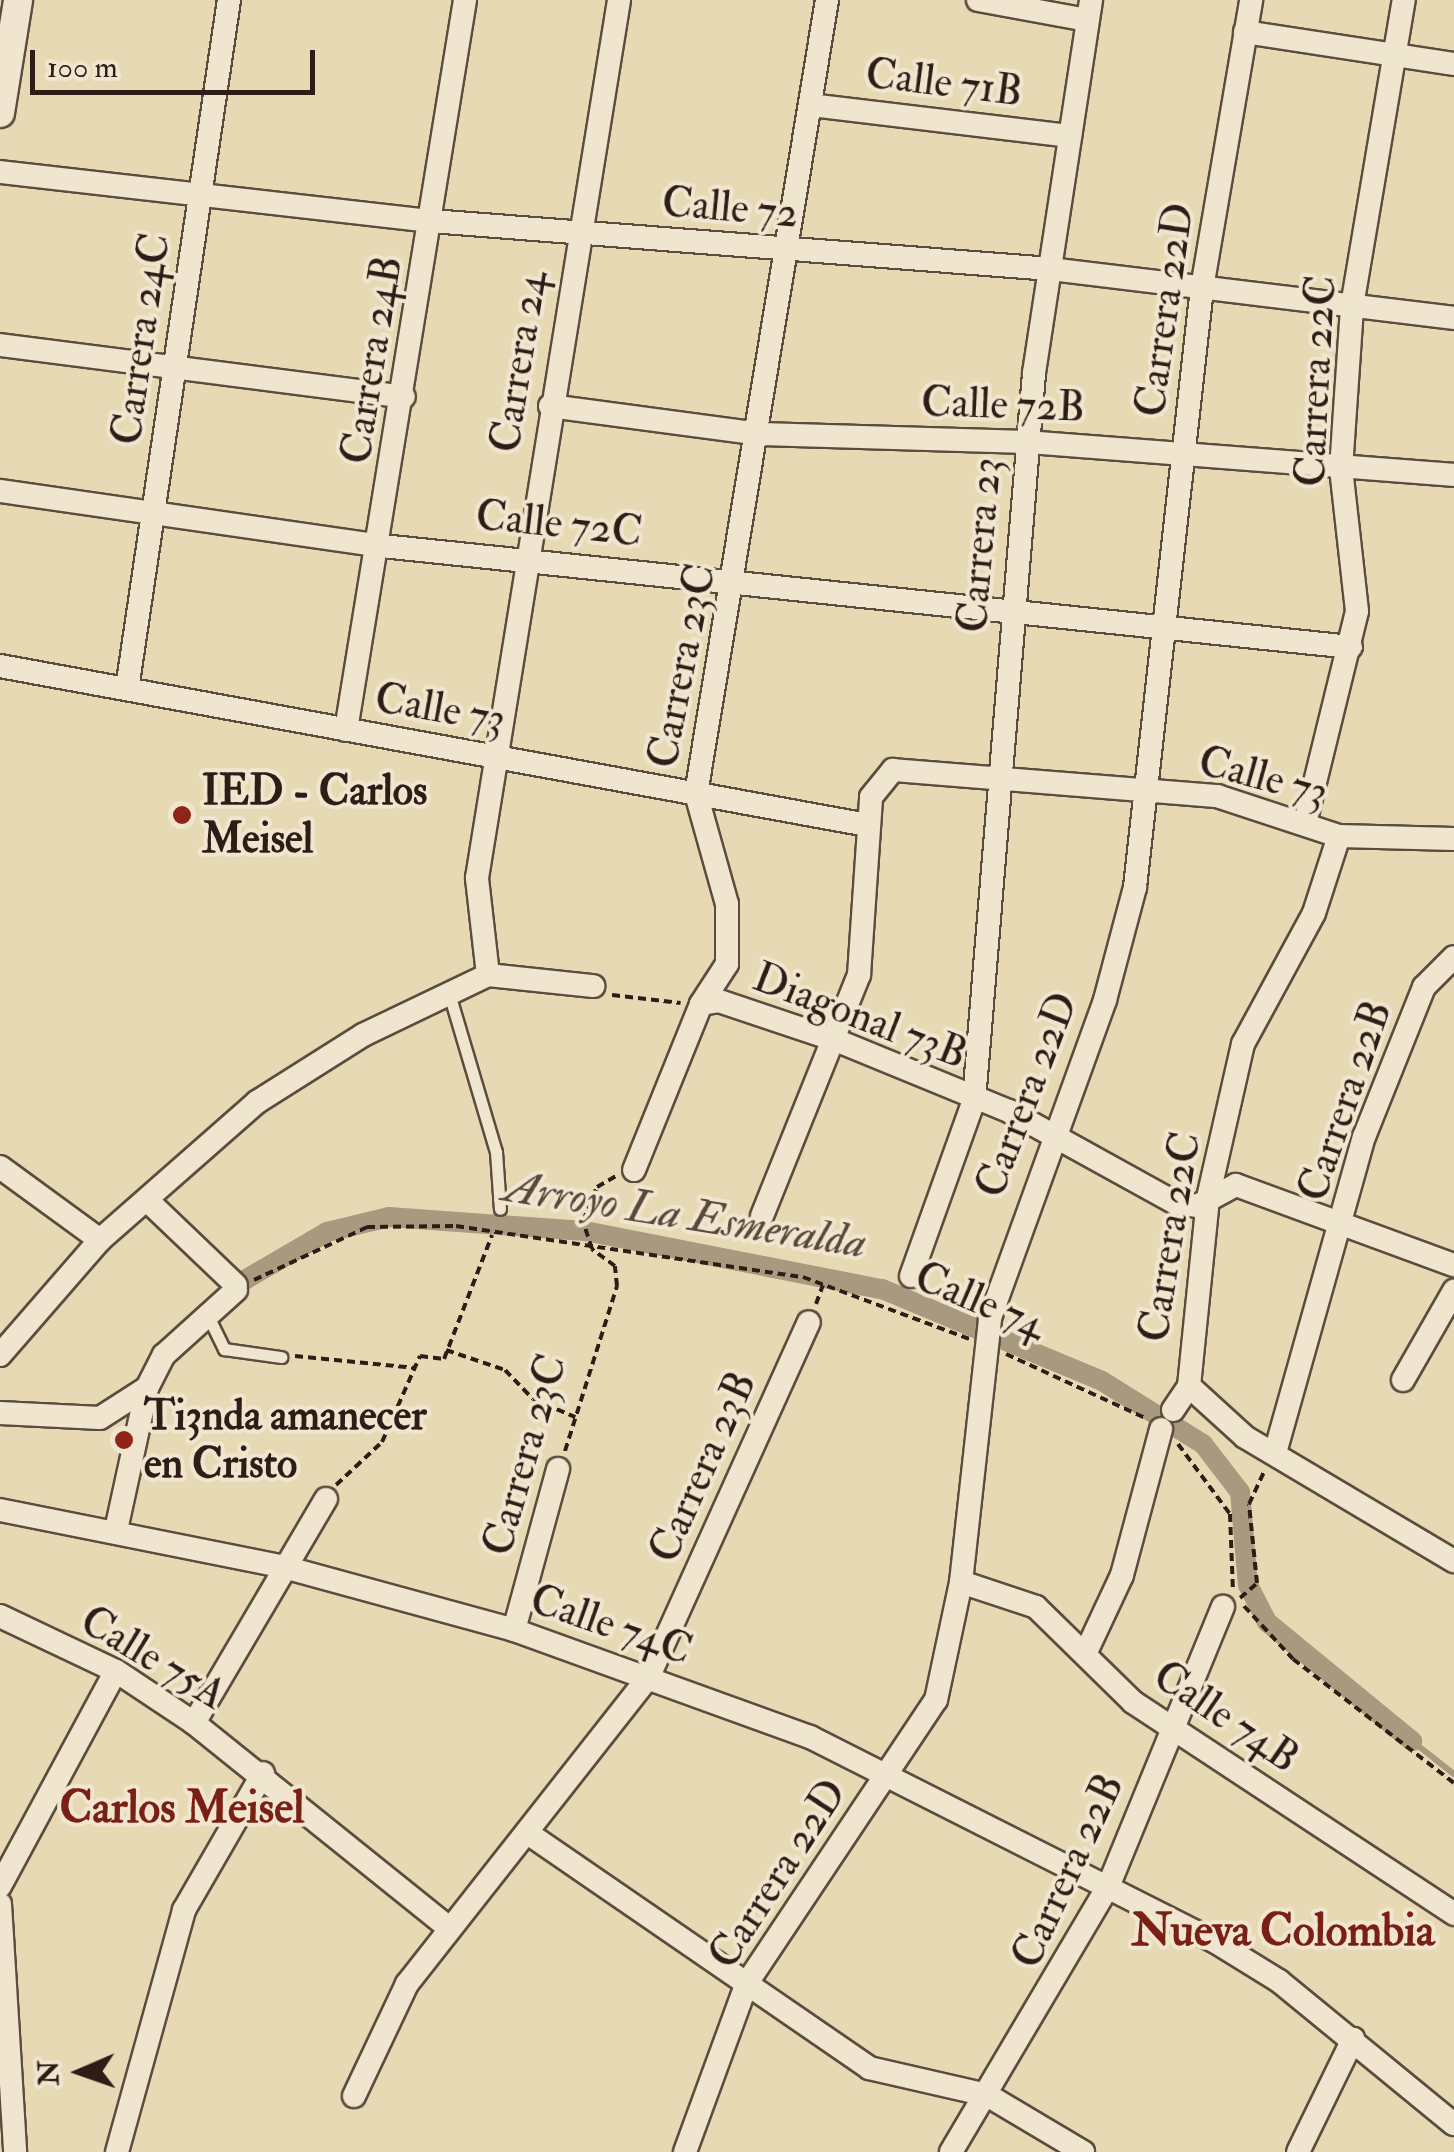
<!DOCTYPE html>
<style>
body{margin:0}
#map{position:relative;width:1454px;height:2152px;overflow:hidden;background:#e8d9b5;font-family:"IM FELL Double Pica",serif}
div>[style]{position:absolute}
.stream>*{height:6px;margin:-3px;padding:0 3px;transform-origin:3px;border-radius:3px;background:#a9997f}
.canal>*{height:20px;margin:-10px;padding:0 10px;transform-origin:10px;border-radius:10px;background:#a9997f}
.path>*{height:4px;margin-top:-2px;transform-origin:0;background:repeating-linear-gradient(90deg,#2e1d16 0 8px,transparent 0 13px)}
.roads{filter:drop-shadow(2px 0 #5c4c3e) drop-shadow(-2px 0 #5c4c3e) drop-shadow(0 2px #5c4c3e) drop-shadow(0 -2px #5c4c3e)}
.service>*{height:11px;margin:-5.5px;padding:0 5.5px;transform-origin:5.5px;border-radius:5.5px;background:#f0e6cf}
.minor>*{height:22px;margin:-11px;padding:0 11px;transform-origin:11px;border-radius:11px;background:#f0e6cf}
.tertiary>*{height:28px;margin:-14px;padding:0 14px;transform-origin:14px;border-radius:14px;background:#f0e6cf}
.dots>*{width:28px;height:28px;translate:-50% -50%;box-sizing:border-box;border:5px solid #f0e6cf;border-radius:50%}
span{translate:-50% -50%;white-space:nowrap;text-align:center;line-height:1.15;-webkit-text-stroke:8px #f0e6cf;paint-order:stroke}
.street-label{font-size:42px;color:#2e1d16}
.poi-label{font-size:42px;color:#2e1d16;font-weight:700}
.left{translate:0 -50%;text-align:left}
.water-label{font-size:45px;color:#59483b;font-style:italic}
.neighbourhood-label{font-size:45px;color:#7a1f14;font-weight:700}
.north{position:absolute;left:30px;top:2022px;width:100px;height:100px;-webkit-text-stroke:8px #f0e6cf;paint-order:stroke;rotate:268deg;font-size:28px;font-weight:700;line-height:40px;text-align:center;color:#2e1d16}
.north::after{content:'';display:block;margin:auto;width:35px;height:45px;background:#2e1d16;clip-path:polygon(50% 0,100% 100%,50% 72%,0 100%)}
.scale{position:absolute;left:30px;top:50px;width:285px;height:45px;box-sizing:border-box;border:5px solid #2e1d16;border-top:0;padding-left:12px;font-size:30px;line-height:35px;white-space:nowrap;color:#2e1d16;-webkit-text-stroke:8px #f0e6cf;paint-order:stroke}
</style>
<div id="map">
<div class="stream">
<div style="left:1412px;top:1741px;width:53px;rotate:38.2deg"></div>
</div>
<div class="canal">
<div style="left:236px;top:1285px;width:105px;rotate:-30.2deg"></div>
<div style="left:327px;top:1232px;width:64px;rotate:-13.6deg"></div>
<div style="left:389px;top:1217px;width:196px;rotate:4.1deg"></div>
<div style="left:585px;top:1231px;width:303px;rotate:11.1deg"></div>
<div style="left:882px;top:1289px;width:238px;rotate:22.7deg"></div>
<div style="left:1102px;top:1381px;width:119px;rotate:32deg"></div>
<div style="left:1203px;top:1444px;width:61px;rotate:52.4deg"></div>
<div style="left:1240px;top:1492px;width:93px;rotate:85.1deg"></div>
<div style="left:1248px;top:1585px;width:42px;rotate:62.8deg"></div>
<div style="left:1267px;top:1622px;width:188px;rotate:39.4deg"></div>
</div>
<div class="path">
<div style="left:612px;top:995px;width:69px;rotate:6.6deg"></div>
<div style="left:254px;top:1280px;width:125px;rotate:-25.1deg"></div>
<div style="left:367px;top:1227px;width:89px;rotate:-0.6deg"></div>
<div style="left:456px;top:1226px;width:351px;rotate:8.4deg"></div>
<div style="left:803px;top:1277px;width:178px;rotate:20.4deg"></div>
<div style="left:816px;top:1304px;width:20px;rotate:-70deg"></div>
<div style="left:446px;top:1350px;width:62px;rotate:18.7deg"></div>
<div style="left:505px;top:1370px;width:40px;rotate:46deg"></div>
<div style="left:533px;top:1399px;width:46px;rotate:23.2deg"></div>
<div style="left:1006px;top:1354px;width:155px;rotate:24.7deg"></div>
<div style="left:295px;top:1356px;width:121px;rotate:5.7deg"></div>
<div style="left:1178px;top:1444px;width:87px;rotate:53.4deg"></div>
<div style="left:1230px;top:1514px;width:77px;rotate:87.8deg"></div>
<div style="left:565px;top:1451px;width:173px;rotate:-72.5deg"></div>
<div style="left:617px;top:1286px;width:20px;rotate:-96deg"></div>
<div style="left:615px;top:1266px;width:29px;rotate:-144deg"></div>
<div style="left:592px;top:1249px;width:29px;rotate:-108deg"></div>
<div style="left:583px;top:1221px;width:37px;rotate:-68deg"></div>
<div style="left:597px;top:1187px;width:22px;rotate:-30deg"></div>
<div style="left:336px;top:1485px;width:63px;rotate:-43.1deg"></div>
<div style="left:382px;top:1442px;width:94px;rotate:-66.2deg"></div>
<div style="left:420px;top:1356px;width:24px;rotate:7deg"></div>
<div style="left:444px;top:1359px;width:133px;rotate:-68.8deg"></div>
<div style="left:1240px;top:1598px;width:23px;rotate:-41deg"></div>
<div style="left:1257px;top:1583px;width:79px;rotate:-95.8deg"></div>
<div style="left:1249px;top:1504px;width:38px;rotate:-65deg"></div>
<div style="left:1244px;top:1606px;width:72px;rotate:47.2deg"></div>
<div style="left:1293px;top:1659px;width:203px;rotate:37.6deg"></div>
</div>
<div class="roads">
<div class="service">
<div style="left:448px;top:990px;width:169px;rotate:73.5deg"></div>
<div style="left:496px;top:1152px;width:57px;rotate:86deg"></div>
<div style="left:208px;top:1316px;width:37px;rotate:64deg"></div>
<div style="left:224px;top:1349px;width:58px;rotate:8deg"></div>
</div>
<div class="minor">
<div style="left:978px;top:0;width:111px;rotate:10.4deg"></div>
<div style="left:1245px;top:32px;width:211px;rotate:8.7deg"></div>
<div style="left:810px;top:105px;width:262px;rotate:6.8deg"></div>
<div style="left:0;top:172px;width:434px;rotate:6.5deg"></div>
<div style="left:431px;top:221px;width:621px;rotate:4.43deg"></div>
<div style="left:1050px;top:269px;width:407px;rotate:6.9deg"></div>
<div style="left:0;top:345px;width:407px;rotate:7.3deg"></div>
<div style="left:550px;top:406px;width:213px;rotate:7.6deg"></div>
<div style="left:761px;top:434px;width:266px;rotate:1.7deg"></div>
<div style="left:1027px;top:442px;width:428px;rotate:4.4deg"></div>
<div style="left:0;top:491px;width:386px;rotate:8.2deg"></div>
<div style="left:382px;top:546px;width:974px;rotate:5.95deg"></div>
<div style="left:0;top:666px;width:881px;rotate:10.39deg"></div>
<div style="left:127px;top:689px;width:697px;rotate:-81.58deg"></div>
<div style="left:346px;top:730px;width:740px;rotate:-80.74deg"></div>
<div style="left:1305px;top:823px;width:218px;rotate:-76.2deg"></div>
<div style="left:1357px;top:611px;width:143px;rotate:-96.4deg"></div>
<div style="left:1341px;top:469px;width:163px;rotate:-86.1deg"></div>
<div style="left:1352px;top:306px;width:310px;rotate:-80.4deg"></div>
<div style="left:488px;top:975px;width:98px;rotate:-96.5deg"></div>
<div style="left:477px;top:878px;width:889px;rotate:-80.81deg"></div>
<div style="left:701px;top:1004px;width:18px;rotate:-9deg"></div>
<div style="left:719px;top:1001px;width:126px;rotate:18.6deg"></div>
<div style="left:838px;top:1041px;width:185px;rotate:22.3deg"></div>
<div style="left:1009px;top:1111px;width:191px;rotate:28.9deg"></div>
<div style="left:1176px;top:1203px;width:21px;rotate:8deg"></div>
<div style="left:1197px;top:1206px;width:44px;rotate:-28.3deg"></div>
<div style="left:1236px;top:1185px;width:232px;rotate:20.2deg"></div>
<div style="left:0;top:1167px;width:124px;rotate:36.1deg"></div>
<div style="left:634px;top:1170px;width:179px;rotate:-68deg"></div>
<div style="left:701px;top:1004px;width:48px;rotate:-57deg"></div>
<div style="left:727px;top:964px;width:60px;rotate:-90deg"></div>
<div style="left:727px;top:904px;width:114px;rotate:-105.7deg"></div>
<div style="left:696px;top:794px;width:805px;rotate:-80.63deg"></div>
<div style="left:149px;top:1202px;width:120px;rotate:43.7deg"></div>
<div style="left:762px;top:1216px;width:260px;rotate:-68.1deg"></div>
<div style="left:859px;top:975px;width:178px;rotate:-86.1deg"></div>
<div style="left:871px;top:797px;width:35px;rotate:-51deg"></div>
<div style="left:893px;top:770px;width:325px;rotate:4.6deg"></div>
<div style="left:1217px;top:796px;width:128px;rotate:18.2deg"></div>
<div style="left:1339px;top:836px;width:115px;rotate:1.5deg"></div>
<div style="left:911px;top:1276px;width:187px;rotate:-70.3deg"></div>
<div style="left:974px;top:1100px;width:729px;rotate:-85.28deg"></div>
<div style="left:1034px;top:373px;width:377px;rotate:-81.3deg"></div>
<div style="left:0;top:1355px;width:152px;rotate:-49deg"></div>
<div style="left:100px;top:1240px;width:209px;rotate:-41.3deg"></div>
<div style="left:257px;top:1102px;width:125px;rotate:-32.3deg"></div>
<div style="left:363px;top:1035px;width:139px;rotate:-25.6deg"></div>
<div style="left:488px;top:975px;width:106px;rotate:6deg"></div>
<div style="left:1403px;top:1380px;width:103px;rotate:-60.2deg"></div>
<div style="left:1189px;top:1386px;width:76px;rotate:42.3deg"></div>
<div style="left:1245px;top:1437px;width:243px;rotate:30.7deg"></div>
<div style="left:1173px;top:1410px;width:29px;rotate:-56deg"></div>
<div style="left:1189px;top:1386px;width:189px;rotate:-84.2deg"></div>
<div style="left:1208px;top:1198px;width:158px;rotate:-77.2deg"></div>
<div style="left:1243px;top:1044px;width:149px;rotate:-61.5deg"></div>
<div style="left:1314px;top:913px;width:81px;rotate:-72deg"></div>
<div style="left:0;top:1413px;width:100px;rotate:2.9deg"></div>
<div style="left:100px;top:1418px;width:56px;rotate:-32.6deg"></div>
<div style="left:1275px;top:1453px;width:328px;rotate:-74.3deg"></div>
<div style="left:1364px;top:1137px;width:162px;rotate:-68.2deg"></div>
<div style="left:1424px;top:987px;width:42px;rotate:-45deg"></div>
<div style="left:0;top:1510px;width:290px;rotate:11.3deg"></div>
<div style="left:284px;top:1567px;width:238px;rotate:15.3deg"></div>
<div style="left:514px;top:1630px;width:315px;rotate:19.9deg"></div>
<div style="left:810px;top:1737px;width:453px;rotate:26.8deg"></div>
<div style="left:1214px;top:1941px;width:76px;rotate:31.6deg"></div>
<div style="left:1279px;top:1981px;width:226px;rotate:39.3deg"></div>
<div style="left:116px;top:1530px;width:145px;rotate:-77.7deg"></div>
<div style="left:147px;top:1388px;width:37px;rotate:-63deg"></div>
<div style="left:164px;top:1355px;width:97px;rotate:-42.1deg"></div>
<div style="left:961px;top:1582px;width:79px;rotate:18.4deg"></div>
<div style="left:1036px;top:1607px;width:136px;rotate:44.4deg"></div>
<div style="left:1133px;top:1702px;width:385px;rotate:33.4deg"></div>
<div style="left:0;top:1616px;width:128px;rotate:25.4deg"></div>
<div style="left:116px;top:1671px;width:94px;rotate:33.7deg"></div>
<div style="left:194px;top:1723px;width:326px;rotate:38.8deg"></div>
<div style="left:514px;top:1630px;width:167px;rotate:-74.7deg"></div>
<div style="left:1086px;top:1652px;width:85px;rotate:-64.9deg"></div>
<div style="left:1122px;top:1575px;width:151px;rotate:-75deg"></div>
<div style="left:194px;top:1723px;width:260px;rotate:-59.5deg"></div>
<div style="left:529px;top:1834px;width:413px;rotate:34.5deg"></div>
<div style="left:869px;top:2068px;width:121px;rotate:12.9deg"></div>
<div style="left:987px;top:2095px;width:112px;rotate:30.7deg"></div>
<div style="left:0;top:1886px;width:244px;rotate:-61.7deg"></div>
<div style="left:0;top:1904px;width:248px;rotate:86.5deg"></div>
<div style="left:354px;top:2096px;width:124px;rotate:-64.7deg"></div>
<div style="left:407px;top:1984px;width:392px;rotate:-51.8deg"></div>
<div style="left:649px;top:1676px;width:388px;rotate:-65.7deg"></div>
<div style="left:117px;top:2152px;width:251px;rotate:-74.5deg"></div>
<div style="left:184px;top:1910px;width:158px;rotate:-60deg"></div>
<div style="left:685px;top:2152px;width:180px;rotate:-69.9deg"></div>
<div style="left:747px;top:1983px;width:340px;rotate:-56.3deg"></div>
<div style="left:936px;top:1700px;width:121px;rotate:-78deg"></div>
<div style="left:961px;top:1582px;width:266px;rotate:-83.7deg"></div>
<div style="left:990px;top:1318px;width:338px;rotate:-70.1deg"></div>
<div style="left:1105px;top:1000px;width:117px;rotate:-75.1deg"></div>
<div style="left:1135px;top:887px;width:603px;rotate:-83.62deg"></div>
<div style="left:1202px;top:288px;width:292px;rotate:-80.3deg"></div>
<div style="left:951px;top:2152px;width:308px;rotate:-59.4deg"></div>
<div style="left:1108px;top:1887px;width:303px;rotate:-67.7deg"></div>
<div style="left:1298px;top:2152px;width:126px;rotate:-64deg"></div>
</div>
<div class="tertiary">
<div style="left:0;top:113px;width:114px;rotate:-80.9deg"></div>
</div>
</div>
<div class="dots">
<div style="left:182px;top:815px;background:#8f2418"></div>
<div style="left:124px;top:1440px;background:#8f2418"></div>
</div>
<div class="street-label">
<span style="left:944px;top:83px;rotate:7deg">Calle 71B</span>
<span style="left:730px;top:208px;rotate:5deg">Calle 72</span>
<span style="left:1165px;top:310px;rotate:-82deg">Carrera 22D</span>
<span style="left:141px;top:339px;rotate:-82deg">Carrera 24C</span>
<span style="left:372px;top:360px;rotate:-81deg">Carrera 24B</span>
<span style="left:519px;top:362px;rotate:-81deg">Carrera 24</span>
<span style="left:1316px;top:381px;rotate:-87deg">Carrera 22C</span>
<span style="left:1003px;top:405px;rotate:2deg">Calle 72B</span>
<span style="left:559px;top:524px;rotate:6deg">Calle 72C</span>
<span style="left:980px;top:545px;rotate:-85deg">Carrera 23</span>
<span style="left:682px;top:666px;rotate:-79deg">Carrera 23C</span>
<span style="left:440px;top:709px;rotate:10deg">Calle 73</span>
<span style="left:1263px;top:777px;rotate:15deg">Calle 73</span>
<span style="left:860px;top:1016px;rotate:21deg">Diagonal 73B</span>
<span style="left:1027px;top:1095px;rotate:-69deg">Carrera 22D</span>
<span style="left:1345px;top:1101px;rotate:-71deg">Carrera 22B</span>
<span style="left:1170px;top:1237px;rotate:-81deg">Carrera 22C</span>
<span style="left:980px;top:1301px;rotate:23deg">Calle 74</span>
<span style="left:525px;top:1455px;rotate:-74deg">Carrera 23C</span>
<span style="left:703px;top:1467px;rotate:-66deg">Carrera 23B</span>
<span style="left:611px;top:1625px;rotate:19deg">Calle 74C</span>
<span style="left:153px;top:1658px;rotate:31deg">Calle 75A</span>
<span style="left:1226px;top:1717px;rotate:34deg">Calle 74B</span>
<span style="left:1068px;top:1871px;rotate:-65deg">Carrera 22B</span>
<span style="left:778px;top:1874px;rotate:-57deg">Carrera 22D</span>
</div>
<div class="poi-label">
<span class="left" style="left:202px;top:815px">IED - Carlos<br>Meisel</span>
<span class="left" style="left:144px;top:1440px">Ti3nda amanecer<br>en Cristo</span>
</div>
<div class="water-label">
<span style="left:685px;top:1216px;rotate:9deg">Arroyo La Esmeralda</span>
</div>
<div class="neighbourhood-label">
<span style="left:182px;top:1809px">Carlos Meisel</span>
<span style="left:1283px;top:1932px">Nueva Colombia</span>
</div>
<div class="north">N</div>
<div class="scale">100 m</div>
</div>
